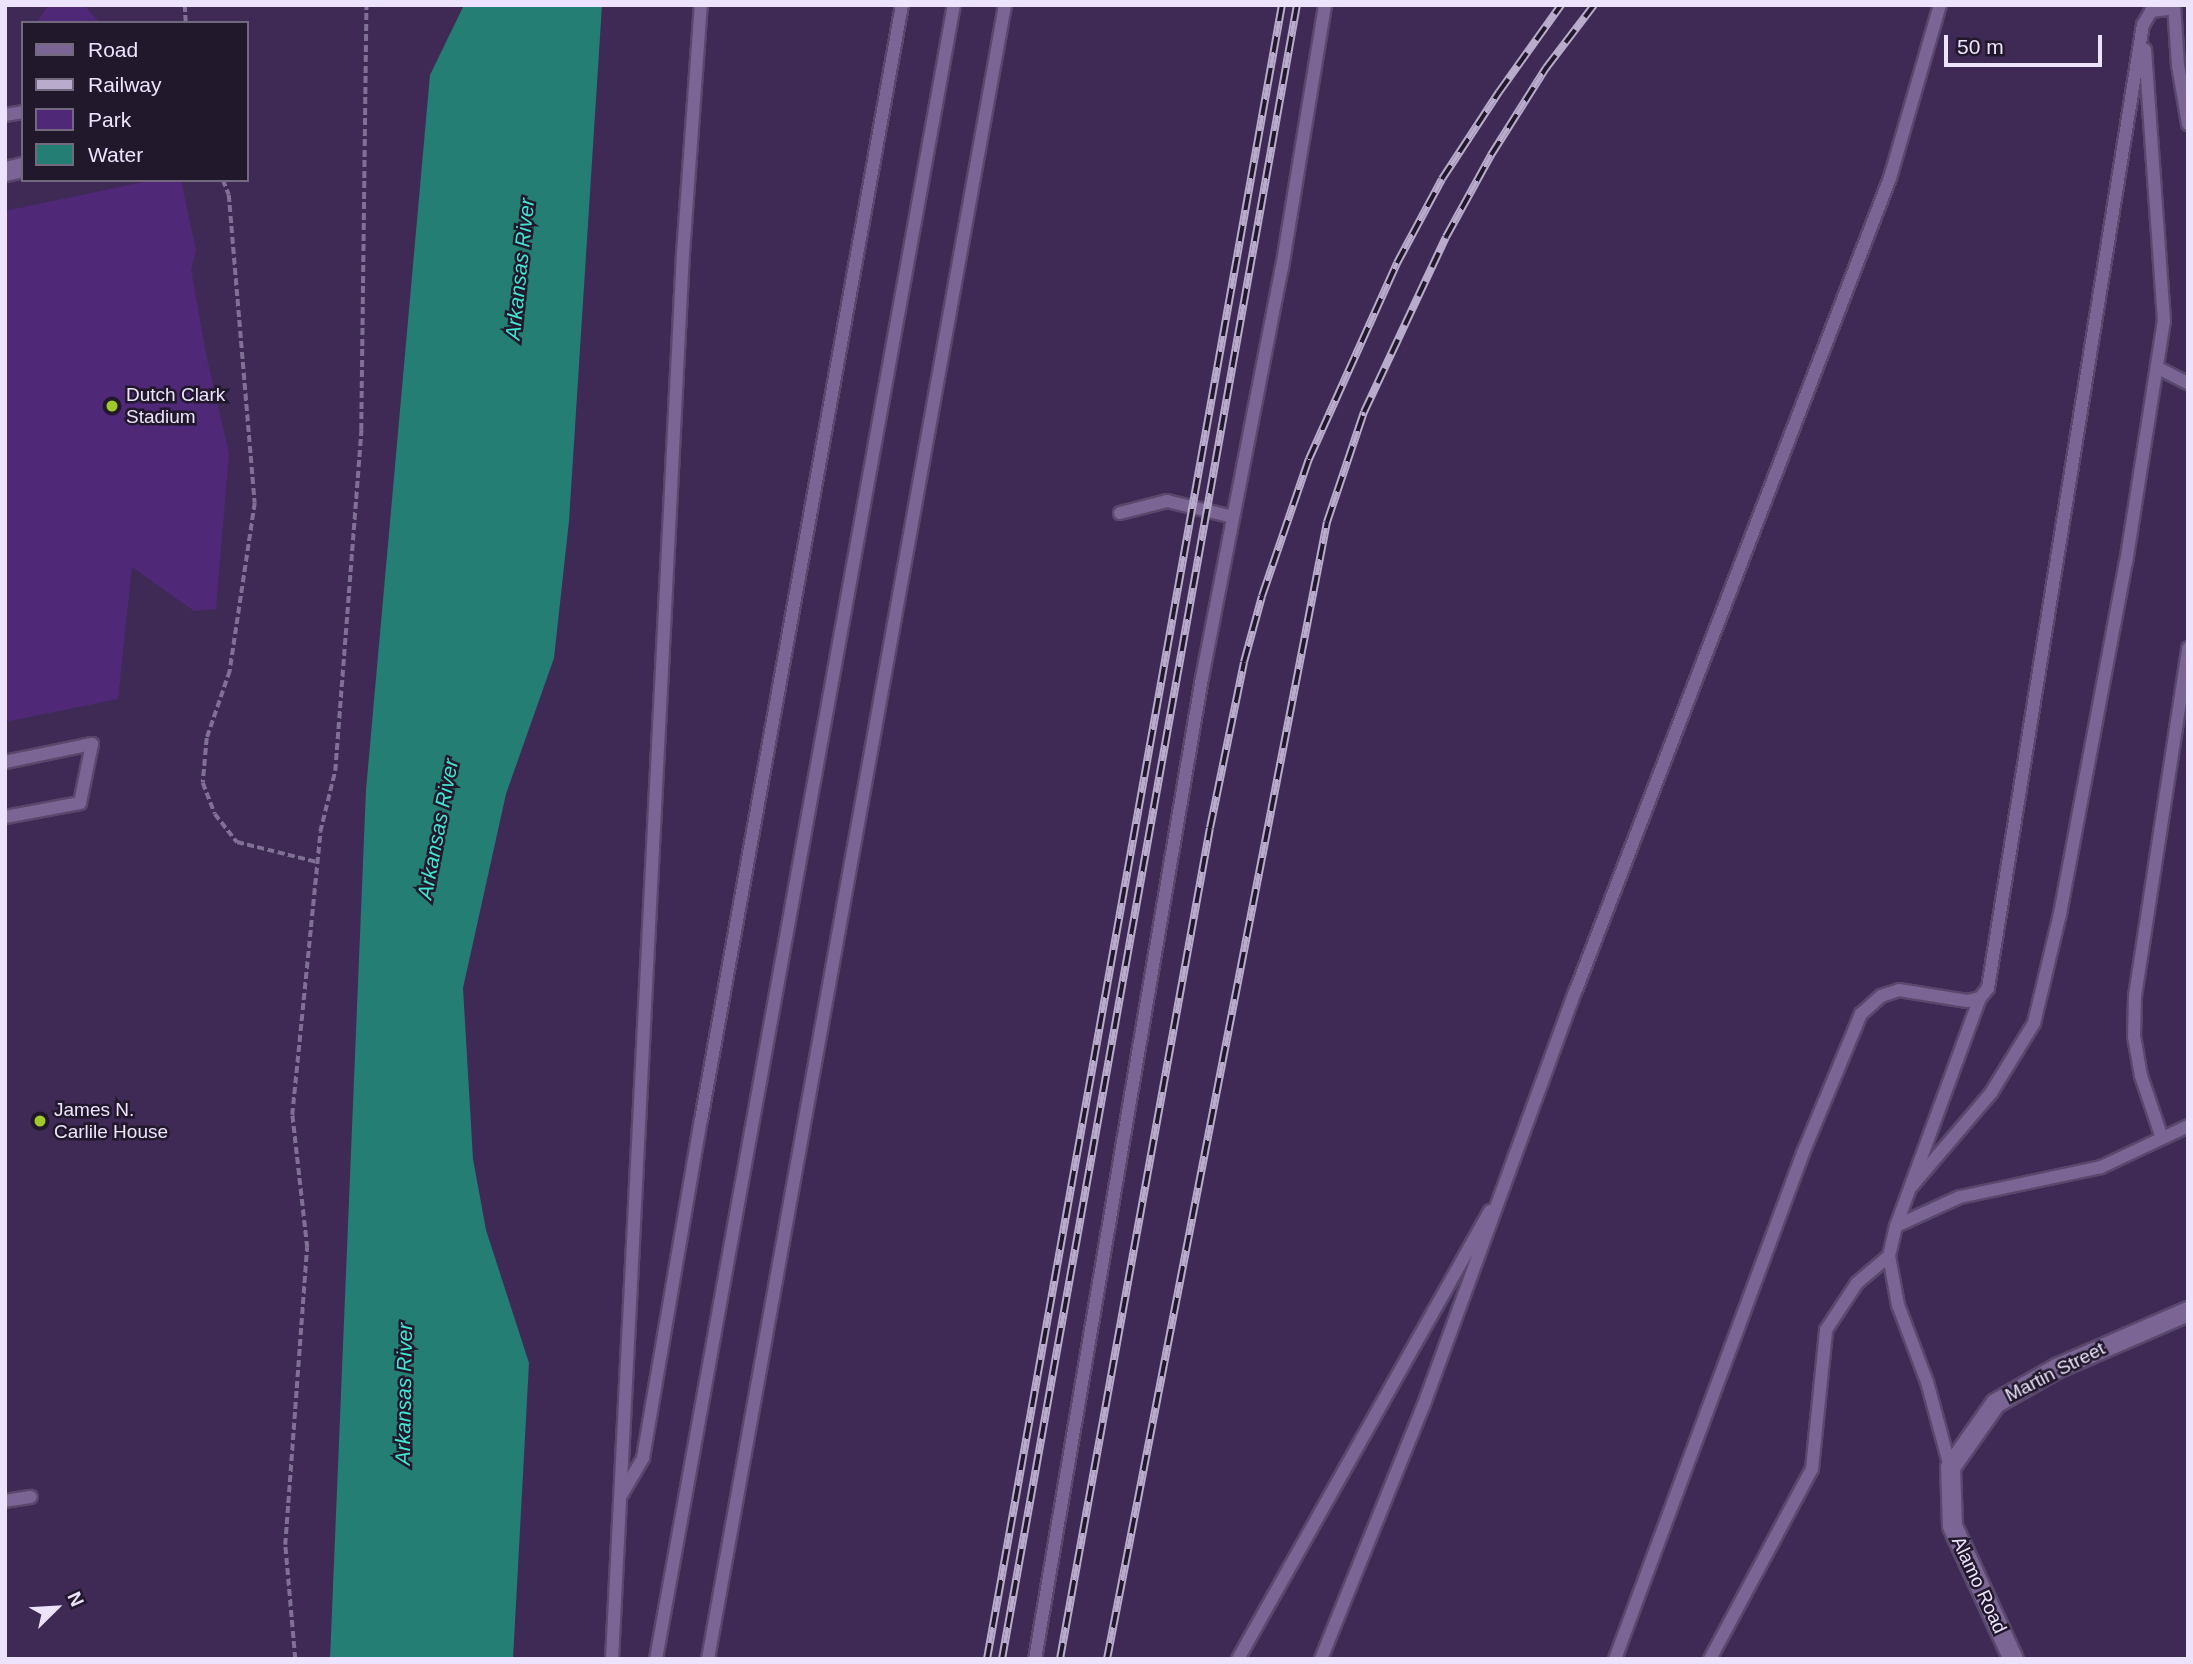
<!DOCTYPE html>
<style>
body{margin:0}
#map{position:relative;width:2193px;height:1664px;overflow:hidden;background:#3e2a54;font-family:Helvetica,sans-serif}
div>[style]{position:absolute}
.green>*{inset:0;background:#4f2877}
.water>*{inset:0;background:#247e73}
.path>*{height:3.5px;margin-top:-1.75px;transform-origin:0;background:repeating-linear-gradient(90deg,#817095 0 7px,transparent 0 10.5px)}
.roads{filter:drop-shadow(2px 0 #59486c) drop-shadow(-2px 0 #59486c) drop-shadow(0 2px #59486c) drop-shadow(0 -2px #59486c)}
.service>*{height:12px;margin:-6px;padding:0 6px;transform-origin:6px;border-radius:6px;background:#7a6594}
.minor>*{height:19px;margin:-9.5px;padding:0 9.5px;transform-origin:9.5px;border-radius:9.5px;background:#7a6594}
.rail>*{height:8px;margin-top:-4px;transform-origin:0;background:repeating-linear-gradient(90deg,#21182b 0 16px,#b9abcb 0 32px);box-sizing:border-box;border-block:2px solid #b9abcb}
.dots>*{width:19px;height:19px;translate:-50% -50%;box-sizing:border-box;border:4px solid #21182b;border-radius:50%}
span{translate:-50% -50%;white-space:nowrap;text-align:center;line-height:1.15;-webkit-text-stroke:5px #21182b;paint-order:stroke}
.poi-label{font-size:19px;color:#eee3fe}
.left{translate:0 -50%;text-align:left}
.street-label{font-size:19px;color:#eee3fe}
.water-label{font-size:21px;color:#40e7d4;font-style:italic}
.frame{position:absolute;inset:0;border:7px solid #eee3fe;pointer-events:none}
.legend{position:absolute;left:21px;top:21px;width:228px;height:161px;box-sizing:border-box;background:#21182b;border:2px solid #73697f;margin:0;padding:9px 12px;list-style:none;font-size:21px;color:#eee3fe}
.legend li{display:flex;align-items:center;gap:14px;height:35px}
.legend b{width:35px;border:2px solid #73697f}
.north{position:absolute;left:21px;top:1573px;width:70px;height:70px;-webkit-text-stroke:5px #21182b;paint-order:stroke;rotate:66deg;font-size:19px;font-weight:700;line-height:28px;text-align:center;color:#eee3fe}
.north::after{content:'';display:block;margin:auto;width:24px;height:32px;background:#eee3fe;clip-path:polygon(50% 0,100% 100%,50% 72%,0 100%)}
.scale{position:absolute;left:1944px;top:35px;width:158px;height:32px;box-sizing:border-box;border:4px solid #eee3fe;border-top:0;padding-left:9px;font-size:21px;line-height:24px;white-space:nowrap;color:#eee3fe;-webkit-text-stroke:5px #21182b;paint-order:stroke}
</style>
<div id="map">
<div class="green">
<div style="clip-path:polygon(48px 5px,84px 5px,100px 23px,38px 21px)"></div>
<div style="clip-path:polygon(153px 180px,181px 180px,196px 250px,191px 269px,207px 359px,229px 453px,216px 609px,194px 611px,132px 567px,118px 699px,5px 722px,5px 211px)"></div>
</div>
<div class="water">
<div style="clip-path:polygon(464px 5px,602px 5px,569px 521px,554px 658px,506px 794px,463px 988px,473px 1159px,486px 1230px,529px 1363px,513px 1659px,330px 1659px,366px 790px,430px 75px)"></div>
</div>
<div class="path">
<div style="left:185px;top:5px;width:18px;rotate:87deg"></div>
<div style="left:223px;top:180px;width:16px;rotate:68deg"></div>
<div style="left:229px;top:195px;width:309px;rotate:85.2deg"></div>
<div style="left:255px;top:503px;width:170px;rotate:98.5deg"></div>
<div style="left:230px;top:671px;width:71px;rotate:108.9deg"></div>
<div style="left:207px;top:738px;width:45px;rotate:95.1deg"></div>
<div style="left:203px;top:783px;width:33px;rotate:69deg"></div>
<div style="left:215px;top:814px;width:36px;rotate:52deg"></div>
<div style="left:237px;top:842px;width:82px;rotate:14deg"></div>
<div style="left:295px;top:1659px;width:114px;rotate:-95deg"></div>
<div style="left:285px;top:1545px;width:298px;rotate:-85.8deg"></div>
<div style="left:307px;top:1248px;width:134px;rotate:-96.4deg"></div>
<div style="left:292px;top:1115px;width:284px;rotate:-84.3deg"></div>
<div style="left:320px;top:832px;width:63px;rotate:-76.2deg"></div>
<div style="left:335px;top:771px;width:342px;rotate:-85.6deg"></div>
<div style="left:361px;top:430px;width:425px;rotate:-89.3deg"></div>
</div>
<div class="roads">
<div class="service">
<div style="left:2174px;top:5px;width:60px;rotate:86.2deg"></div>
<div style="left:2178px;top:65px;width:60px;rotate:80.4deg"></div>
<div style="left:5px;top:115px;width:18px;rotate:-9deg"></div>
<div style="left:2158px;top:368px;width:34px;rotate:27deg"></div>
<div style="left:1120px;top:513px;width:49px;rotate:-14.3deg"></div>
<div style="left:1167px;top:501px;width:68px;rotate:13.6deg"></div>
<div style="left:5px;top:762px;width:89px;rotate:-11.7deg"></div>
<div style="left:92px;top:744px;width:60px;rotate:101.5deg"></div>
<div style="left:80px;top:803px;width:76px;rotate:169.4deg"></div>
<div style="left:2162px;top:1138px;width:65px;rotate:-108.7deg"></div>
<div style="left:2141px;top:1076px;width:40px;rotate:-100deg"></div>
<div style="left:2134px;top:1037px;width:41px;rotate:-88.6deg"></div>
<div style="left:2135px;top:996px;width:352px;rotate:-81.3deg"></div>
<div style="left:1910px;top:1188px;width:125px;rotate:-49.5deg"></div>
<div style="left:1991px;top:1093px;width:82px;rotate:-58.4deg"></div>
<div style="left:2034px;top:1023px;width:112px;rotate:-76.6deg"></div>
<div style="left:2060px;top:914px;width:357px;rotate:-79.4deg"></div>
<div style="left:2126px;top:563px;width:245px;rotate:-81.1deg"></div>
<div style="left:2164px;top:321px;width:272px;rotate:-94deg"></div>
<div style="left:1896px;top:1226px;width:70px;rotate:-24.4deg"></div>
<div style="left:1960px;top:1197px;width:144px;rotate:-12deg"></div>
<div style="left:2101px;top:1167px;width:96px;rotate:-25.2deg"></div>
<div style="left:1950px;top:1467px;width:88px;rotate:-105.1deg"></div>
<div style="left:1927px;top:1382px;width:82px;rotate:-110.6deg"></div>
<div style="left:1898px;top:1305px;width:50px;rotate:-100.4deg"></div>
<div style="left:1889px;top:1256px;width:31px;rotate:-77deg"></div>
<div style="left:1896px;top:1226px;width:243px;rotate:-69.8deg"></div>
<div style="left:622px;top:1494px;width:42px;rotate:-59.7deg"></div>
<div style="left:643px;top:1458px;width:343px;rotate:-80.3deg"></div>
<div style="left:701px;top:1120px;width:1133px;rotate:-79.78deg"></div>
<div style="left:5px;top:1501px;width:26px;rotate:-9deg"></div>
<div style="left:612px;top:1659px;width:1407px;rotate:-87.11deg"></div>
<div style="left:683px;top:254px;width:250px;rotate:-85.9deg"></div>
<div style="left:656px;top:1659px;width:1681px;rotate:-79.79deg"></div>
<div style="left:708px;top:1659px;width:1680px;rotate:-79.82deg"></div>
<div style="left:1035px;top:1659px;width:995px;rotate:-80.34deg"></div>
<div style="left:1202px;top:678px;width:418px;rotate:-79deg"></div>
<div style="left:1282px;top:268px;width:266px;rotate:-80.7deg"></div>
<div style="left:1238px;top:1659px;width:514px;rotate:-60.64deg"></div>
<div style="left:1321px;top:1659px;width:272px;rotate:-68deg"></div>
<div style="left:1423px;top:1407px;width:444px;rotate:-69.9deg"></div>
<div style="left:1576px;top:990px;width:871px;rotate:-68.86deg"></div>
<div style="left:1890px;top:178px;width:180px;rotate:-73.9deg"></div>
<div style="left:1615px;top:1659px;width:540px;rotate:-69.62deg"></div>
<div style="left:1803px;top:1153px;width:151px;rotate:-67.4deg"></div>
<div style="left:1861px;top:1014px;width:27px;rotate:-42deg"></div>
<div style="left:1881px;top:996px;width:19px;rotate:-18deg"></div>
<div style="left:1899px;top:990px;width:69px;rotate:9.2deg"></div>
<div style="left:1967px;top:1001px;width:13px;rotate:-13deg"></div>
<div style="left:1980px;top:998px;width:13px;rotate:-51deg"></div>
<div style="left:1988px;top:988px;width:975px;rotate:-80.86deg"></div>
<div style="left:2143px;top:25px;width:16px;rotate:-60deg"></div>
<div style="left:2151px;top:11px;width:23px;rotate:-7deg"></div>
<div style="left:1710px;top:1659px;width:216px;rotate:-61.8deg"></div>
<div style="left:1812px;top:1469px;width:140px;rotate:-84.2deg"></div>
<div style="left:1826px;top:1330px;width:56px;rotate:-56.6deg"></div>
<div style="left:1857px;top:1283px;width:42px;rotate:-40.2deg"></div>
</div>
<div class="minor">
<div style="left:5px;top:171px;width:18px;rotate:-13deg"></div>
<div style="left:2013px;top:1659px;width:146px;rotate:-114.6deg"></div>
<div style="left:1952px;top:1526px;width:59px;rotate:-91.9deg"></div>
<div style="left:1950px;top:1467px;width:78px;rotate:-54.9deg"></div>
<div style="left:1995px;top:1403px;width:70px;rotate:-29.8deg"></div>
<div style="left:2056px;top:1368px;width:144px;rotate:-23.4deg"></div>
</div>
</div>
<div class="rail">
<div style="left:987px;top:1659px;width:1680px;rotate:-79.89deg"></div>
<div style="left:1002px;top:1659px;width:1680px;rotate:-79.89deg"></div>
<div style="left:1060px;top:1659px;width:844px;rotate:-79.77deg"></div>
<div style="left:1210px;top:828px;width:169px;rotate:-78.4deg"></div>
<div style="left:1244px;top:662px;width:68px;rotate:-74.7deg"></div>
<div style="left:1262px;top:596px;width:145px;rotate:-71.1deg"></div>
<div style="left:1309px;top:459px;width:215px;rotate:-65.8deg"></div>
<div style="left:1397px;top:263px;width:95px;rotate:-61.8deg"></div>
<div style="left:1442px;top:179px;width:104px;rotate:-56.8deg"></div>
<div style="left:1499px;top:92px;width:107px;rotate:-54.5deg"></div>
<div style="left:1107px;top:1659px;width:1158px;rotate:-79.05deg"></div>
<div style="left:1327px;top:522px;width:116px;rotate:-71.4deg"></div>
<div style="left:1364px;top:412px;width:193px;rotate:-64.9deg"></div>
<div style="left:1446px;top:237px;width:94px;rotate:-61.2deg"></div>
<div style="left:1491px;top:155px;width:103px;rotate:-57.7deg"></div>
<div style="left:1546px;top:68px;width:79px;rotate:-52.7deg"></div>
</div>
<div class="dots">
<div style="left:112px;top:406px;background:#a1c92b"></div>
<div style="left:40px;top:1121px;background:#a1c92b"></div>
</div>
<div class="poi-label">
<span class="left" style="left:126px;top:406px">Dutch Clark<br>Stadium</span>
<span class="left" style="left:54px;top:1121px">James N.<br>Carlile House</span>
</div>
<div class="street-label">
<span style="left:2055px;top:1372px;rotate:-27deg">Martin Street</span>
<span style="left:1979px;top:1585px;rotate:65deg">Alamo Road</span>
</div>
<div class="water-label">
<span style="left:520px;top:269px;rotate:-84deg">Arkansas River</span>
<span style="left:438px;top:829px;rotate:-79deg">Arkansas River</span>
<span style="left:404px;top:1394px;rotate:-89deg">Arkansas River</span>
</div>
<div class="frame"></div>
<ul class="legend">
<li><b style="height:9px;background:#7a6594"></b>Road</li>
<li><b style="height:9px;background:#b9abcb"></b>Railway</li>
<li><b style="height:19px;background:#4f2877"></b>Park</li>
<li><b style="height:19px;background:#247e73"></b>Water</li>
</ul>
<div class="north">N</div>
<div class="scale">50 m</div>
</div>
